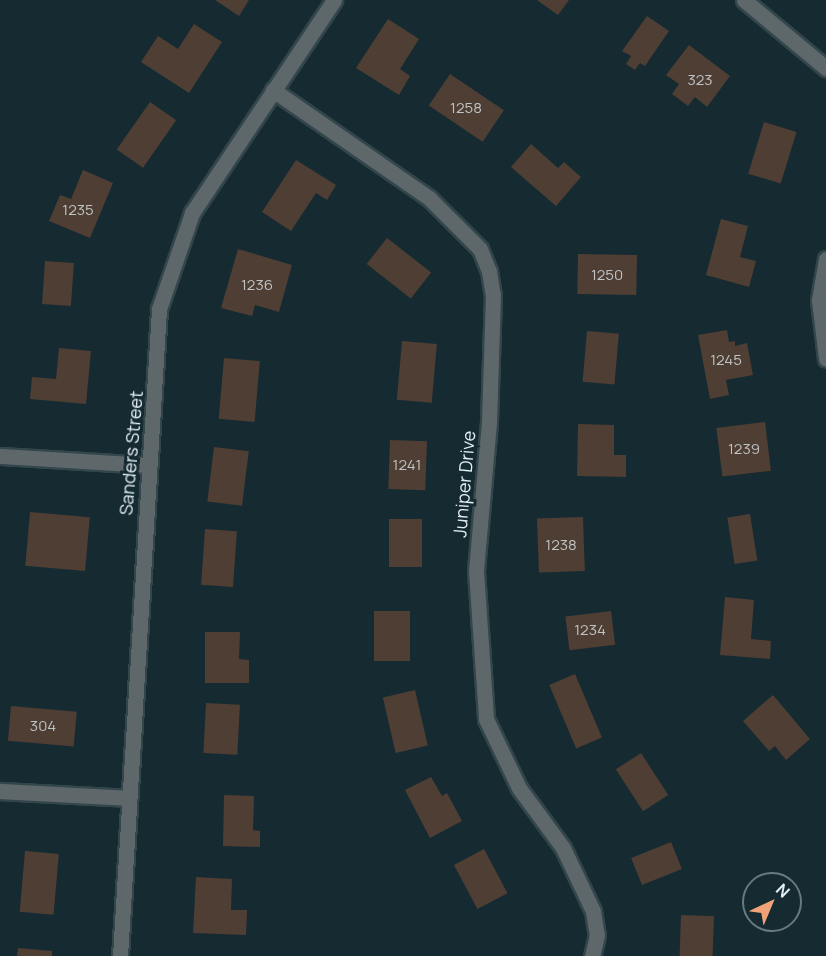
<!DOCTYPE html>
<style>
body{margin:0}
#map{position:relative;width:826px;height:956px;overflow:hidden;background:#162a31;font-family:Manrope,sans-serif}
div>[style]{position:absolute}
.building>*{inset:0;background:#4f3e34;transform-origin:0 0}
.roads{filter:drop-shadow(2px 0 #33464c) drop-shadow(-2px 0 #33464c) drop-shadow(0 2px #33464c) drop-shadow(0 -2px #33464c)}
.minor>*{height:15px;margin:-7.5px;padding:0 7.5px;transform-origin:7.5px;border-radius:7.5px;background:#5e686b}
span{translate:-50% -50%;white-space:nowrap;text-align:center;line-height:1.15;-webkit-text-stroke:6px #162a31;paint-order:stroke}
.number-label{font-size:15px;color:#bec3c4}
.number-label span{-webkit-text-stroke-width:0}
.street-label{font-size:18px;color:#e3eff4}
.north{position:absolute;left:742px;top:872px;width:60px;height:60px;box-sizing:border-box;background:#162a31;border:2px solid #68797f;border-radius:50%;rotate:44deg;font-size:16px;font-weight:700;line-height:24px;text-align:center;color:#e3eff4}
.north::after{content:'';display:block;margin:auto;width:21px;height:27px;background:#efa377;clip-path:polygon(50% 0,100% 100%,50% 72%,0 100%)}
</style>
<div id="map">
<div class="building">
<div style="clip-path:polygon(215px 0,249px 0,239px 16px)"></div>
<div style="clip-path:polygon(537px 0,569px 0,558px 15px)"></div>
<div style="clip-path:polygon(647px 16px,669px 31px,645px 66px,640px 63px,635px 70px,626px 64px,631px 56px,622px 51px)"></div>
<div style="clip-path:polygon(388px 19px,419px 39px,400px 69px,410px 76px,399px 95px,356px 68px)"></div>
<div style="clip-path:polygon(194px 24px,222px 42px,189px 93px,141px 62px,158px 36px,178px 49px)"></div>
<div style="clip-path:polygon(689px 45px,730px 76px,707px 107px,695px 97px,688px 106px,672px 94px,679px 84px,666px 75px)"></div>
<div style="left:450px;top:74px;width:65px;height:38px;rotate:34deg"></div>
<div style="left:150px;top:102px;width:32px;height:58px;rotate:35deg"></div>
<div style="left:764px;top:122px;width:34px;height:54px;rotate:17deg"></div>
<div style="clip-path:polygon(531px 144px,558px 168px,564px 162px,581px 177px,556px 206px,511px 167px)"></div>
<div style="clip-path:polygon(296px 160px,336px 185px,327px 200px,316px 193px,291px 231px,262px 212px)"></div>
<div style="clip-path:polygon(83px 170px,113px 183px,90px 238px,49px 221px,60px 195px,71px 199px)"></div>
<div style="clip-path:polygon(721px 219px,748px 226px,740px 257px,756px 261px,749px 287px,706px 275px)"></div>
<div style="left:387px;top:238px;width:56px;height:33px;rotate:38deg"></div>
<div style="clip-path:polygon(238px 249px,292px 265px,279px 312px,255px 305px,252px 316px,221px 308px)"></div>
<div style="left:578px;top:254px;width:59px;height:40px;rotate:1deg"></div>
<div style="left:45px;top:261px;width:29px;height:43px;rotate:4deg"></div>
<div style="clip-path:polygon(727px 330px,729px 342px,735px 341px,735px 346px,747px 343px,753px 375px,726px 380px,729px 395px,710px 399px,698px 335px)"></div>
<div style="left:587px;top:331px;width:32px;height:51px;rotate:5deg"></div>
<div style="left:402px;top:341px;width:35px;height:59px;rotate:5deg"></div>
<div style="clip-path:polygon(59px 348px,91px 351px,86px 404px,30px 399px,32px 377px,56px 379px)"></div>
<div style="left:224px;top:358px;width:36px;height:61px;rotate:5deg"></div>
<div style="left:765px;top:422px;width:49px;height:49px;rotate:83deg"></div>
<div style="clip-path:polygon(578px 424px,614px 425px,614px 455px,626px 455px,626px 477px,577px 476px)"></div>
<div style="left:390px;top:440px;width:37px;height:49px;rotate:2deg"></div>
<div style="left:214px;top:447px;width:35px;height:55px;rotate:7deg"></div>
<div style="left:30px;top:512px;width:60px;height:54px;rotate:5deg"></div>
<div style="left:750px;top:514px;width:47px;height:23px;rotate:81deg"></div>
<div style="left:583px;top:517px;width:54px;height:46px;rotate:88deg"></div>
<div style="left:389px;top:519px;width:33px;height:48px"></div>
<div style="left:205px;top:529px;width:32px;height:56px;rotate:4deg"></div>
<div style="clip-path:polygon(725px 597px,754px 600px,751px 639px,771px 641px,770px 659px,720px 655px)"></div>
<div style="left:374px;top:611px;width:36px;height:50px"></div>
<div style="left:611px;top:611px;width:34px;height:46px;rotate:83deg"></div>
<div style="clip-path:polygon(205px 632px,240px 632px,239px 659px,249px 660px,249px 683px,205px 683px)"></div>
<div style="left:575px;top:674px;width:69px;height:28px;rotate:67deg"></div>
<div style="left:415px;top:690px;width:57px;height:33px;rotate:77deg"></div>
<div style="clip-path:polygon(773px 695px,810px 739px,786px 760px,775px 746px,769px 751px,743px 721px)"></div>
<div style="left:206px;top:703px;width:34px;height:50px;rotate:3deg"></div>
<div style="left:11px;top:706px;width:66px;height:35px;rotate:5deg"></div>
<div style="left:641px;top:753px;width:50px;height:30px;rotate:57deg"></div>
<div style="clip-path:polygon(431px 777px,442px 796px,447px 793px,462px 821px,430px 838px,405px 790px)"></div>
<div style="clip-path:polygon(224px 795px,254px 796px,253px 830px,260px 831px,260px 847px,223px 846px)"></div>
<div style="left:671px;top:842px;width:29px;height:43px;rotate:68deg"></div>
<div style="left:484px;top:849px;width:50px;height:34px;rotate:62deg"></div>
<div style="left:25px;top:851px;width:34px;height:61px;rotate:5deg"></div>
<div style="clip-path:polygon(196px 877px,232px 879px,231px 910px,247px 910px,246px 935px,193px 933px)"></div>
<div style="left:681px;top:915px;width:33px;height:41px;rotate:2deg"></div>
<div style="clip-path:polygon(18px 948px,52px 951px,52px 956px,17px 956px)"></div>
</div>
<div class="roads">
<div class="minor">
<div style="left:744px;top:0;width:107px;rotate:39.7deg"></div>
<div style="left:273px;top:90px;width:190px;rotate:34.7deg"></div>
<div style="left:429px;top:198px;width:72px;rotate:45deg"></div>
<div style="left:480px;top:249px;width:24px;rotate:68deg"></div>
<div style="left:489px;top:271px;width:24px;rotate:81deg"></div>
<div style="left:493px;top:295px;width:127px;rotate:91.8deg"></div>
<div style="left:489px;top:422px;width:150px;rotate:95deg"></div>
<div style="left:476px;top:571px;width:148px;rotate:86.1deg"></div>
<div style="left:486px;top:719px;width:76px;rotate:64.4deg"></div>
<div style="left:519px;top:788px;width:74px;rotate:53.7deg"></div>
<div style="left:563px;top:848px;width:70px;rotate:64.5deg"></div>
<div style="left:593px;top:911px;width:24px;rotate:81deg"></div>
<div style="left:597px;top:935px;width:22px;rotate:103deg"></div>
<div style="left:826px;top:259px;width:42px;rotate:99.7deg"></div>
<div style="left:819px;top:300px;width:59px;rotate:83.2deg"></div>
<div style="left:0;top:456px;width:148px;rotate:3.5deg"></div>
<div style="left:0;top:791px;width:128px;rotate:3.1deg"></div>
<div style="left:120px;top:956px;width:648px;rotate:-86.55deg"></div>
<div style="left:159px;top:309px;width:102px;rotate:-71deg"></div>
<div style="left:192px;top:213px;width:256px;rotate:-56.3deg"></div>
</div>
</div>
<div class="number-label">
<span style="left:700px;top:80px">323</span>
<span style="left:466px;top:108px">1258</span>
<span style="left:78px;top:210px">1235</span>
<span style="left:607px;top:275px">1250</span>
<span style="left:257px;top:285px">1236</span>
<span style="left:726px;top:360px">1245</span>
<span style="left:744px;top:449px">1239</span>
<span style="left:407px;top:465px">1241</span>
<span style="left:561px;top:545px">1238</span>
<span style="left:590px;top:630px">1234</span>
<span style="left:43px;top:726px">304</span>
</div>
<div class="street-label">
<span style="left:131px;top:453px;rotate:-85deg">Sanders Street</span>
<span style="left:464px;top:484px;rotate:-85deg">Juniper Drive</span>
</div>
<div class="north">N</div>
</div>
